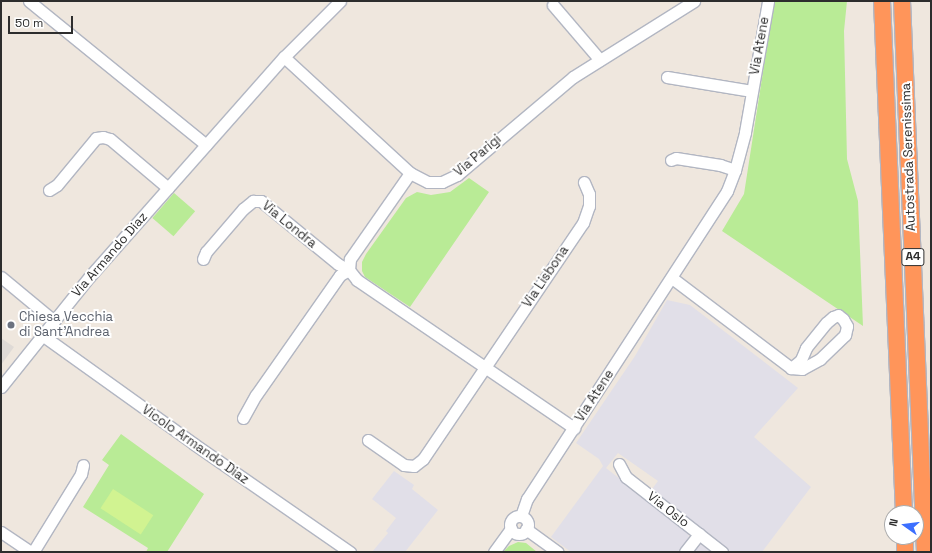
<!DOCTYPE html>
<style>
body{margin:0}
#map{position:relative;width:932px;height:553px;overflow:hidden;background:#efe7de;font-family:"Space Grotesk",sans-serif}
div>[style]{position:absolute}
.industrial>*{inset:0;background:#e1dfe8}
.green>*{inset:0;background:#b9eb96;transform-origin:0 0}
.pitch>*{inset:0;background:#d1f391;transform-origin:0 0}
.plaza>*{inset:0;background:#dfdad6}
.roads{filter:drop-shadow(1px 0 #b2b6c2) drop-shadow(-1px 0 #b2b6c2) drop-shadow(0 1px #b2b6c2) drop-shadow(0 -1px #b2b6c2)}
.minor>*{height:11px;margin:-5.5px;padding:0 5.5px;transform-origin:5.5px;border-radius:5.5px;background:#fff}
.minor>.ring{margin:-5.5px;padding:0;box-sizing:content-box;background:none;border:11px solid #fff;border-radius:50%}
.highway>*{height:16px;margin:-8px;padding:0 8px;transform-origin:8px;border-radius:8px;background:#ff955a}
.dots>*{width:11px;height:11px;translate:-50% -50%;box-sizing:border-box;border:2px solid #fff;border-radius:50%}
span{translate:-50% -50%;white-space:nowrap;text-align:center;line-height:1.15;-webkit-text-stroke:4px #fff;paint-order:stroke}
.shield-label span{padding:1px 3px;background:#fff;border:1px solid;border-radius:3px;-webkit-text-stroke-width:0}
.shield-label{font-size:12px;color:#2d2d2d;font-weight:700}
.street-label{font-size:13px;color:#2d2d2d}
.worship-label{font-size:13px;color:#5b616d}
.left{translate:0 -50%;text-align:left}
.frame{position:absolute;inset:0;border:2px solid #2d2d2d;pointer-events:none}
.north{position:absolute;left:884px;top:505px;width:40px;height:40px;box-sizing:border-box;background:#fff;border:1px solid #ababab;border-radius:50%;rotate:284deg;font-size:11px;font-weight:700;line-height:16px;text-align:center;color:#2d2d2d}
.north::after{content:'';display:block;margin:auto;width:14px;height:18px;background:#3c6fff;clip-path:polygon(50% 0,100% 100%,50% 72%,0 100%)}
.scale{position:absolute;left:8px;top:16px;width:65px;height:18px;box-sizing:border-box;border:2px solid #2d2d2d;border-top:0;padding-left:5px;font-size:12px;line-height:14px;white-space:nowrap;color:#2d2d2d;-webkit-text-stroke:3px #fff;paint-order:stroke}
</style>
<div id="map">
<div class="industrial">
<div style="clip-path:polygon(667px 300px,690px 305px,798px 388px,754px 437px,811px 487px,762px 552px,731px 552px,652px 489px,658px 481px,618px 453px,606px 468px,686px 531px,689px 536px,688px 539px,679px 552px,571px 552px,551px 537px,603px 466px,599px 459px,576px 443px,635px 356px)"></div>
<div style="clip-path:polygon(394px 471px,414px 485px,412px 489px,438px 510px,405px 552px,372px 552px,388px 533px,386px 531px,396px 518px,372px 499px)"></div>
<div style="clip-path:polygon(699px 543px,712px 552px,692px 552px)"></div>
</div>
<div class="green">
<div style="clip-path:polygon(774px 1px,847px 1px,844px 31px,847px 159px,858px 201px,863px 326px,722px 231px,744px 194px)"></div>
<div style="clip-path:polygon(469px 178px,489px 192px,410px 307px,365px 277px,362px 271px,362px 262px,366px 254px,406px 198px,417px 192px,431px 195px,450px 192px)"></div>
<div style="left:174px;top:193px;width:28px;height:33px;rotate:41deg"></div>
<div style="clip-path:polygon(121px 434px,204px 494px,167px 552px,146px 552px,148px 548px,83px 507px,109px 465px,102px 460px)"></div>
<div style="clip-path:polygon(518px 542px,526px 543px,537px 552px,503px 552px,509px 546px)"></div>
</div>
<div class="pitch">
<div style="left:113px;top:489px;width:48px;height:23px;rotate:33deg"></div>
</div>
<div class="plaza">
<div style="clip-path:polygon(1px 338px,14px 347px,1px 365px)"></div>
</div>
<div class="roads">
<div class="minor">
<div style="left:29px;top:1px;width:228px;rotate:39.1deg"></div>
<div style="left:553px;top:5px;width:72px;rotate:49.5deg"></div>
<div style="left:284px;top:57px;width:171px;rotate:42.6deg"></div>
<div style="left:410px;top:173px;width:20px;rotate:27deg"></div>
<div style="left:428px;top:182px;width:14px"></div>
<div style="left:442px;top:182px;width:17px;rotate:-25deg"></div>
<div style="left:457px;top:175px;width:152px;rotate:-40.2deg"></div>
<div style="left:573px;top:77px;width:143px;rotate:-32.1deg"></div>
<div style="left:667px;top:77px;width:86px;rotate:9.4deg"></div>
<div style="left:671px;top:160px;width:5px;rotate:-22deg"></div>
<div style="left:676px;top:158px;width:45px;rotate:9deg"></div>
<div style="left:720px;top:165px;width:16px;rotate:18deg"></div>
<div style="left:49px;top:190px;width:9px;rotate:-32deg"></div>
<div style="left:57px;top:185px;width:61px;rotate:-50.3deg"></div>
<div style="left:96px;top:138px;width:7px;rotate:-8deg"></div>
<div style="left:103px;top:137px;width:7px;rotate:16deg"></div>
<div style="left:110px;top:139px;width:76px;rotate:40.2deg"></div>
<div style="left:203px;top:259px;width:8px;rotate:-67deg"></div>
<div style="left:206px;top:252px;width:57px;rotate:-49.3deg"></div>
<div style="left:243px;top:209px;width:13px;rotate:-39deg"></div>
<div style="left:253px;top:201px;width:8px"></div>
<div style="left:261px;top:201px;width:99px;rotate:39.3deg"></div>
<div style="left:338px;top:264px;width:13px;rotate:29deg"></div>
<div style="left:349px;top:270px;width:13px;rotate:51deg"></div>
<div style="left:357px;top:280px;width:263px;rotate:34.3deg"></div>
<div style="left:1px;top:277px;width:69px;rotate:39.7deg"></div>
<div style="left:672px;top:278px;width:149px;rotate:37.1deg"></div>
<div style="left:791px;top:368px;width:11px;rotate:5deg"></div>
<div style="left:802px;top:369px;width:21px;rotate:-29deg"></div>
<div style="left:820px;top:359px;width:35px;rotate:-44deg"></div>
<div style="left:845px;top:335px;width:9px;rotate:-77deg"></div>
<div style="left:847px;top:326px;width:8px;rotate:-120deg"></div>
<div style="left:843px;top:319px;width:6px;rotate:-141deg"></div>
<div style="left:838px;top:315px;width:5px;rotate:158deg"></div>
<div style="left:833px;top:317px;width:9px;rotate:139deg"></div>
<div style="left:826px;top:323px;width:32px;rotate:129deg"></div>
<div style="left:806px;top:348px;width:13px;rotate:113deg"></div>
<div style="left:801px;top:360px;width:13px;rotate:141deg"></div>
<div style="left:42px;top:335px;width:187px;rotate:35.6deg"></div>
<div style="left:194px;top:444px;width:190px;rotate:34.7deg"></div>
<div style="left:1px;top:387px;width:142px;rotate:-51.3deg"></div>
<div style="left:90px;top:276px;width:293px;rotate:-48.5deg"></div>
<div style="left:284px;top:57px;width:79px;rotate:-45deg"></div>
<div style="left:243px;top:418px;width:26px;rotate:-61deg"></div>
<div style="left:256px;top:395px;width:146px;rotate:-55deg"></div>
<div style="left:340px;top:275px;width:10px;rotate:-29deg"></div>
<div style="left:349px;top:270px;width:11px;rotate:-85deg"></div>
<div style="left:350px;top:259px;width:105px;rotate:-55.1deg"></div>
<div style="left:368px;top:440px;width:44px;rotate:34.8deg"></div>
<div style="left:404px;top:465px;width:10px;rotate:6deg"></div>
<div style="left:414px;top:466px;width:11px;rotate:-38deg"></div>
<div style="left:423px;top:459px;width:285px;rotate:-55.9deg"></div>
<div style="left:583px;top:223px;width:18px;rotate:-71deg"></div>
<div style="left:589px;top:206px;width:12px;rotate:-90deg"></div>
<div style="left:589px;top:194px;width:13px;rotate:-113deg"></div>
<div style="left:619px;top:464px;width:15px;rotate:62deg"></div>
<div style="left:626px;top:477px;width:122px;rotate:38deg"></div>
<div style="left:521px;top:516px;width:18px;rotate:-71deg"></div>
<div style="left:527px;top:499px;width:367px;rotate:-57deg"></div>
<div style="left:727px;top:191px;width:22px;rotate:-69deg"></div>
<div style="left:735px;top:170px;width:39px;rotate:-75deg"></div>
<div style="left:745px;top:132px;width:133px;rotate:-80deg"></div>
<div class="ring" style="left:510px;top:516px;width:7px;height:7px"></div>
<div style="left:526px;top:529px;width:39px;rotate:36deg"></div>
<div style="left:1px;top:532px;width:36px;rotate:34deg"></div>
<div style="left:33px;top:552px;width:92px;rotate:-58.4deg"></div>
<div style="left:81px;top:474px;width:9px;rotate:-77deg"></div>
<div style="left:494px;top:552px;width:29px;rotate:-54deg"></div>
<div style="left:685px;top:552px;width:23px;rotate:-52deg"></div>
</div>
<div class="highway">
<div style="left:882px;top:1px;width:512px;rotate:87.54deg"></div>
<div style="left:902px;top:1px;width:551px;rotate:87.61deg"></div>
<div style="left:905px;top:537px;width:15px;rotate:90deg"></div>
</div>
</div>
<div class="dots">
<div style="left:11px;top:325px;background:#6b7280"></div>
</div>
<div class="shield-label">
<span style="left:913px;top:257px">A4</span>
</div>
<div class="street-label">
<span style="left:760px;top:46px;rotate:-80deg">Via Atene</span>
<span style="left:478px;top:156px;rotate:-40deg">Via Parigi</span>
<span style="left:909px;top:157px;rotate:-92deg">Autostrada Serenissima</span>
<span style="left:289px;top:225px;rotate:39deg">Via Londra</span>
<span style="left:110px;top:255px;rotate:-49deg">Via Armando Diaz</span>
<span style="left:546px;top:277px;rotate:-56deg">Via Lisbona</span>
<span style="left:595px;top:396px;rotate:-57deg">Via Atene</span>
<span style="left:195px;top:445px;rotate:35deg">Vicolo Armando Diaz</span>
<span style="left:668px;top:510px;rotate:38deg">Via Oslo</span>
</div>
<div class="worship-label">
<span class="left" style="left:19px;top:325px">Chiesa Vecchia<br>di Sant'Andrea</span>
</div>
<div class="frame"></div>
<div class="north">N</div>
<div class="scale">50 m</div>
</div>
